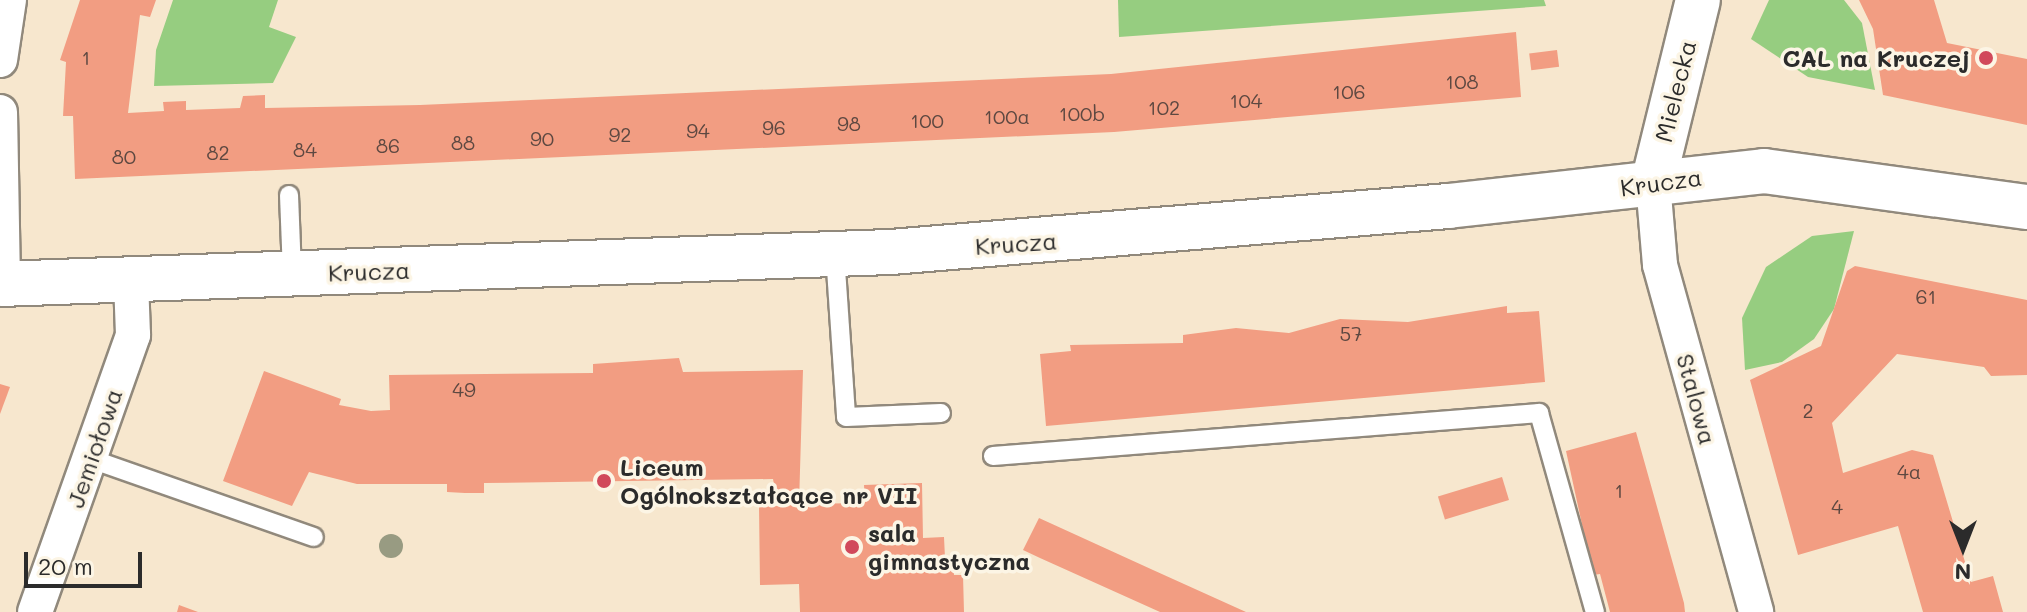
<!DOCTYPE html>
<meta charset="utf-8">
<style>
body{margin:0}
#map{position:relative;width:2027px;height:612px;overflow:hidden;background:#f7e7ce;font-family:Mali,sans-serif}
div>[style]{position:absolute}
.green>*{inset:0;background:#96cd80}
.building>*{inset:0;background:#f29d82;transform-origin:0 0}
.roads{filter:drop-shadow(2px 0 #91897c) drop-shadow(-2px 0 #91897c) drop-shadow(0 2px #91897c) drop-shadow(0 -2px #91897c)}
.lane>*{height:18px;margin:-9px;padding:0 9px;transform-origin:9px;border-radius:9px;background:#fff}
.street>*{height:34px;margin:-17px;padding:0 17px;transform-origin:17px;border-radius:17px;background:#fff}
.secondary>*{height:44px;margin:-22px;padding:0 22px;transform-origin:22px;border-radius:22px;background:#fff}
.trees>*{width:24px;height:24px;margin:-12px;border-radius:50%;background:#989b82}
.dots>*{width:22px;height:22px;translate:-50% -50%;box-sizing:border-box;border:4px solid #fcf5e5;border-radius:50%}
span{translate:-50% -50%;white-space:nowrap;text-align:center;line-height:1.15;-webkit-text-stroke:7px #fcf5e5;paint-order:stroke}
.number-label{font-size:20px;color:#5d4841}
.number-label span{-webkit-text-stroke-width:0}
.poi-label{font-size:24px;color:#2b2b2b;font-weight:700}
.right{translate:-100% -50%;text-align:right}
.left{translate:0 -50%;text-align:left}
.street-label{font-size:24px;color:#2b2b2b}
.north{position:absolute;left:1923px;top:508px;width:80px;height:80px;-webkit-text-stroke:6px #fcf5e5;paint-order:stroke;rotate:180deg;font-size:22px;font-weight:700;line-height:32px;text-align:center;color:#2b2b2b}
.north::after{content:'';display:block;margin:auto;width:28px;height:36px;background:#2b2b2b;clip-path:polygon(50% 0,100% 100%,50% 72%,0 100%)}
.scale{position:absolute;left:24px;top:552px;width:118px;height:36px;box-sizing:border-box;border:4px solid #2b2b2b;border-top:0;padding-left:10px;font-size:24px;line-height:28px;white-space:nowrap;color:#2b2b2b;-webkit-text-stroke:6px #fcf5e5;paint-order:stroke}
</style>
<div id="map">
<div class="green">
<div style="clip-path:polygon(173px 0,278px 0,269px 27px,296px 37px,273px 83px,154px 86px,156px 50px)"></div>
<div style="clip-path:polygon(1118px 0,1544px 0,1546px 6px,1119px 37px)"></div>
<div style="clip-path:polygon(1769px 0,1844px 0,1862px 23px,1875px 90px,1808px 77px,1751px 39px)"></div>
<div style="clip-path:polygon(1854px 231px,1834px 309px,1814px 339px,1782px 362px,1745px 370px,1742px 318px,1766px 267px,1812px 236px)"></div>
</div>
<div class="building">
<div style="clip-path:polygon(80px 0,156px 0,150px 17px,140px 15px,128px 113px,164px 111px,163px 102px,186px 101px,186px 110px,240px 108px,243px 96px,265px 95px,265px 108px,420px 105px,1111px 74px,1516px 32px,1521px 97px,1114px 132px,75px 179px,73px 116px,63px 116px,66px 62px,60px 60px)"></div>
<div style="clip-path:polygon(1859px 0,1934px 0,1947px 43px,2027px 59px,2027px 125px,1883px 95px,1873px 29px)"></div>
<div style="left:1557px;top:50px;width:17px;height:28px;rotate:83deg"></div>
<div style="clip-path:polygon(1855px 266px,2027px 300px,2027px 375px,1991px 376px,1984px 367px,1897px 354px,1832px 423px,1843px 473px,1912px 450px,1933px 455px,1971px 582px,1993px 576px,2003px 612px,1923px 612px,1898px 526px,1798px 555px,1750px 380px,1821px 346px,1847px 271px)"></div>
<div style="clip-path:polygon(1507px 306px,1507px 313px,1539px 311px,1545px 382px,1046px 426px,1040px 354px,1071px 351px,1070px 345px,1183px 343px,1183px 335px,1236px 328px,1289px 333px,1340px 319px,1408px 322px)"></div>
<div style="clip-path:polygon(679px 358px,683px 372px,803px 370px,799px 504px,865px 503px,864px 485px,922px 483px,923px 538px,944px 537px,945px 558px,953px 557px,954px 575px,963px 575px,964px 612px,800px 612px,799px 584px,760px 585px,759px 506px,778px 506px,773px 479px,484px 483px,484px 493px,465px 493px,447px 492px,447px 484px,357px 484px,309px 472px,292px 506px,223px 481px,264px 371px,341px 399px,339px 405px,371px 411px,390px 410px,389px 375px,593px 373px,593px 364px)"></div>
<div style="clip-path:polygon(0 384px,10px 387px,0 414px)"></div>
<div style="clip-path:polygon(1636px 432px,1684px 603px,1685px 612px,1610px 612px,1600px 574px,1593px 575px,1566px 451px)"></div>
<div style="left:1502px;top:477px;width:24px;height:67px;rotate:73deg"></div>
<div style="clip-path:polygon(1039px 518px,1153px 570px,1246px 612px,1160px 612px,1040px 558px,1023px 550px)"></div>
<div style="clip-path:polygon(179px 605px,198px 612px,177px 612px)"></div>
</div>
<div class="roads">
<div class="lane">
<div style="left:289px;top:195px;width:79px;rotate:87.8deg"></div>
<div style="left:835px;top:254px;width:163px;rotate:86.1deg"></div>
<div style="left:846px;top:417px;width:95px;rotate:-2.4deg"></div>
<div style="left:993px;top:456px;width:548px;rotate:-4.5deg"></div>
<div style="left:1539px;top:413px;width:207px;rotate:74.3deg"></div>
<div style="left:91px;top:459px;width:236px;rotate:19.3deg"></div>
</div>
<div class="street">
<div style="left:0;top:60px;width:61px;rotate:-81.5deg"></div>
<div style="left:0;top:112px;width:172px;rotate:89deg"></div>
<div style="left:1653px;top:183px;width:82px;rotate:85.1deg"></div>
<div style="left:1660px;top:265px;width:360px;rotate:74.5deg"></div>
<div style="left:35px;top:612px;width:294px;rotate:-70.5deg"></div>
<div style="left:133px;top:335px;width:55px;rotate:-92.1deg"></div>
</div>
<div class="secondary">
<div style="left:1653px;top:183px;width:188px;rotate:-76.2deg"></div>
<div style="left:0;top:284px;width:892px;rotate:-2.06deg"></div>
<div style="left:891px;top:252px;width:559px;rotate:-4.72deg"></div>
<div style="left:1448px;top:206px;width:318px;rotate:-6.3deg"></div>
<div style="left:1764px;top:171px;width:265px;rotate:7.8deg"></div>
</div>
</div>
<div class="trees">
<div style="left:391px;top:546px"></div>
</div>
<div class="dots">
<div style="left:1986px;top:58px;background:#d1495b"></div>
<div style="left:604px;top:481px;background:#d1495b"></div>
<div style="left:852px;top:547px;background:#d1495b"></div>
</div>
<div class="number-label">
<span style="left:86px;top:57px">1</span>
<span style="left:1462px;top:81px">108</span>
<span style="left:1349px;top:91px">106</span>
<span style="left:1246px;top:100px">104</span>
<span style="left:1164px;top:107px">102</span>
<span style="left:1082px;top:113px">100b</span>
<span style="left:1007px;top:116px">100a</span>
<span style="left:927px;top:120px">100</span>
<span style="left:849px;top:123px">98</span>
<span style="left:774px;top:127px">96</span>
<span style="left:698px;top:130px">94</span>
<span style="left:620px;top:134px">92</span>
<span style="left:542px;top:138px">90</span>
<span style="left:463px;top:142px">88</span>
<span style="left:388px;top:145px">86</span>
<span style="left:305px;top:149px">84</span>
<span style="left:218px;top:152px">82</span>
<span style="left:124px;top:156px">80</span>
<span style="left:1926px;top:296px">61</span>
<span style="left:1351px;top:333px">57</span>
<span style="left:464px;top:389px">49</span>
<span style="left:1808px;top:410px">2</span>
<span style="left:1909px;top:471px">4a</span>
<span style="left:1619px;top:490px">1</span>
<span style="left:1837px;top:506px">4</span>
</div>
<div class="poi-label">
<span class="right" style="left:1970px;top:58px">CAL na Kruczej</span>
<span class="left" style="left:620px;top:481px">Liceum<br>Ogólnokształcące nr VII</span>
<span class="left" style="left:868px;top:547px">sala<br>gimnastyczna</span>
</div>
<div class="street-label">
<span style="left:1675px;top:91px;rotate:-76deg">Mielecka</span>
<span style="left:1661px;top:182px;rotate:-8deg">Krucza</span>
<span style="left:1016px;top:243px;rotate:-4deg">Krucza</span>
<span style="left:369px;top:271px;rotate:-2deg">Krucza</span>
<span style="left:1697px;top:399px;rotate:75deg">Stalowa</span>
<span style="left:94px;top:448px;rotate:-71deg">Jemiołowa</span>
</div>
<div class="north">N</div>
<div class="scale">20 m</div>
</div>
